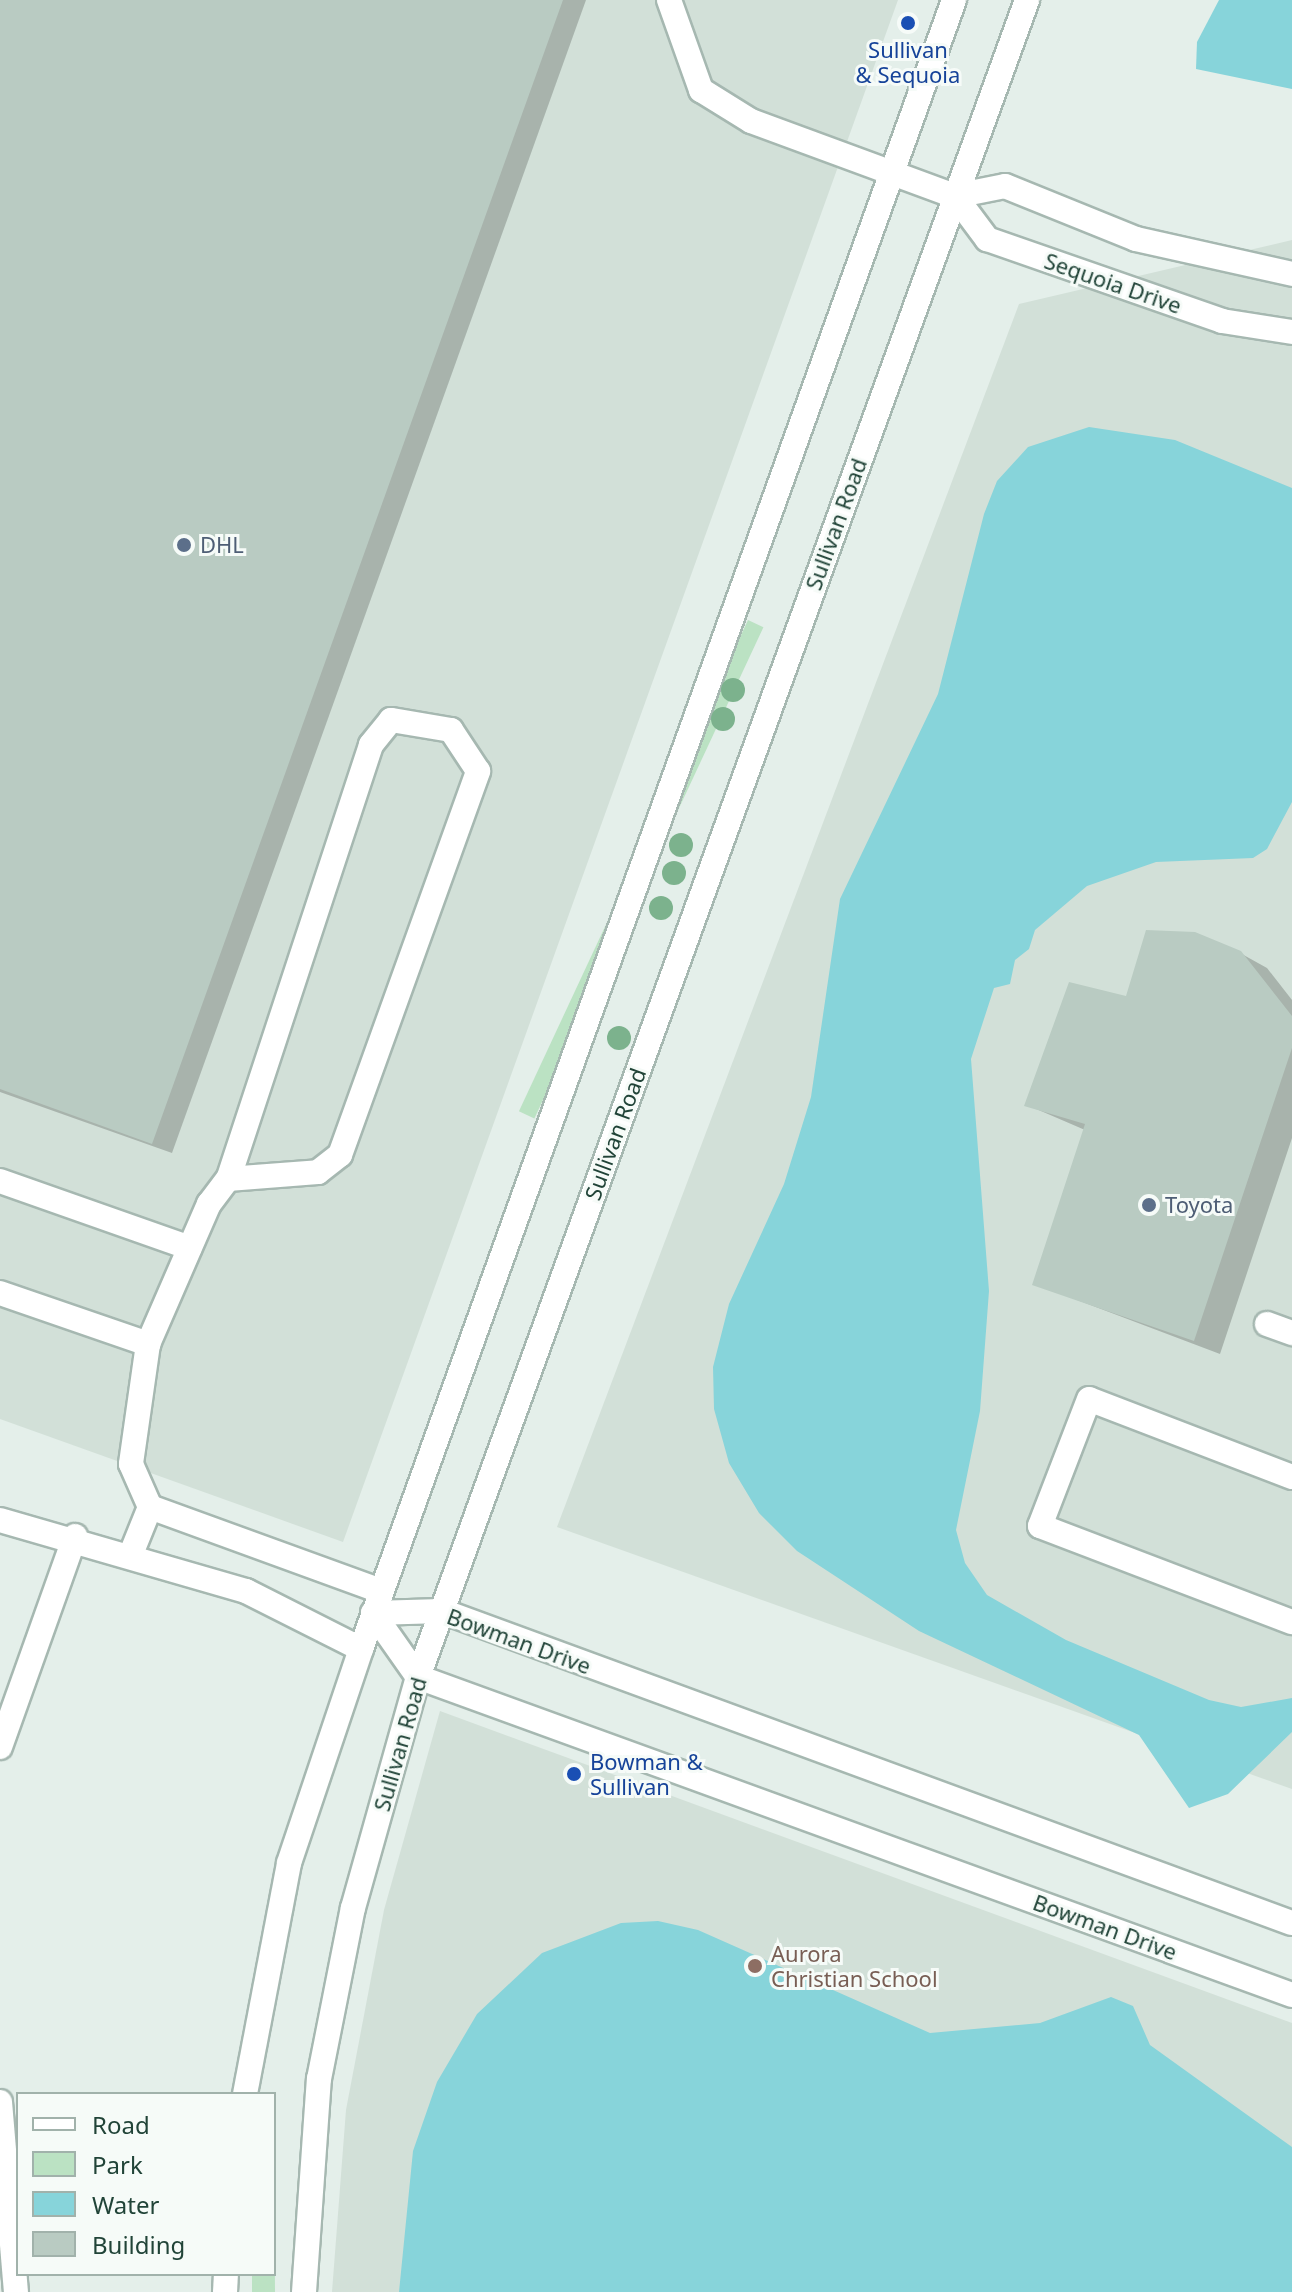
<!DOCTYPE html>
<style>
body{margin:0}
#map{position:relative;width:1292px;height:2292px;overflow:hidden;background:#e4efea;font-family:"Noto Sans",sans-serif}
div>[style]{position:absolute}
.built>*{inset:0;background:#d2e0d8}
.green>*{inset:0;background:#bbe2c3;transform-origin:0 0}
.water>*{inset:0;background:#87d4da}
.shadow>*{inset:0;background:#0003}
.building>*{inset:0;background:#b9cbc2}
.roads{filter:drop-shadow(2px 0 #a6b8b1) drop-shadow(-2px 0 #a6b8b1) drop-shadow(0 2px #a6b8b1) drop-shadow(0 -2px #a6b8b1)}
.minor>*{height:24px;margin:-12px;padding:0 12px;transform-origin:12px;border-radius:12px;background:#fff}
.trees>*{width:24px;height:24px;margin:-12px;border-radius:50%;background:#7cb28d}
.dots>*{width:22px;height:22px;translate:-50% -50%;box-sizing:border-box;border:4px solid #f6fbf8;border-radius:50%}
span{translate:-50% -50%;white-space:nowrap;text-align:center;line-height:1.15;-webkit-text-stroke:6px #f6fbf8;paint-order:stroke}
.transit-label{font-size:22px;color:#164399}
.left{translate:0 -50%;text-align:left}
.street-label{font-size:22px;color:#214438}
.service-label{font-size:22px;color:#4e5e75}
.education-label{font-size:22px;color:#785e54}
.legend{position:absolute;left:16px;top:2092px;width:260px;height:184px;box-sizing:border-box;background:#f6fbf8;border:2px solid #a1b2ab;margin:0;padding:10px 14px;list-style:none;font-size:24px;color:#214438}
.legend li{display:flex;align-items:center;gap:16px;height:40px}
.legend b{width:40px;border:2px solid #a1b2ab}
</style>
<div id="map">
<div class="built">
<div style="clip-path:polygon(0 0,898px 0,343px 1542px,0 1419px)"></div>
<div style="clip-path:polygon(1292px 240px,1292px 1789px,557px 1527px,1019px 304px)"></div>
<div style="clip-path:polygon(440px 1711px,1292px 2023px,1292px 2292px,332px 2292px,346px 2110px,384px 1910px)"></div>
</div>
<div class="green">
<div style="left:748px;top:620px;width:17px;height:542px;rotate:25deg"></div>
<div style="clip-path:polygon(274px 2133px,275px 2292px,252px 2292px,252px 2274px,274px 2274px)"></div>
</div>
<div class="water">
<div style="clip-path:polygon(1219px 0,1292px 0,1292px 89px,1196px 69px,1197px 42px)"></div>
<div style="clip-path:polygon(1089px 427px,1175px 440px,1292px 488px,1292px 802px,1267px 849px,1253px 858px,1156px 862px,1087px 886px,1035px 930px,1029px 949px,1015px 960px,1010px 984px,994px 988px,971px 1059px,989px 1291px,980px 1411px,956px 1530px,965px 1563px,987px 1595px,1066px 1640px,1209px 1700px,1241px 1707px,1292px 1698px,1292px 1732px,1228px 1794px,1189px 1808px,1139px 1735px,919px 1631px,797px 1551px,759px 1513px,729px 1463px,714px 1409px,713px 1367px,729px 1304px,784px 1184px,811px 1097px,840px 899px,938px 694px,984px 514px,997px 481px,1028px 447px)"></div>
<div style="clip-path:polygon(658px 1921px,698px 1930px,930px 2033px,1040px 2023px,1111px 1997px,1133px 2006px,1150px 2045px,1292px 2147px,1292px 2292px,399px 2292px,413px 2151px,437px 2082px,477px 2014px,542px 1953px,621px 1923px)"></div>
</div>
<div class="shadow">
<div style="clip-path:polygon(0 0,586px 0,172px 1153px,0 1092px)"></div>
<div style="clip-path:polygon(1240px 953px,1267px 968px,1292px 1000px,1292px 1138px,1220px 1354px,1035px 1284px,1085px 1130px,1027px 1105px,1127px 999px)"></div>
</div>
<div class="building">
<div style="clip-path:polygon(0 0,563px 0,152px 1144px,0 1089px)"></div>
<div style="clip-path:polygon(1146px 930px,1195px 932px,1241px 951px,1292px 1016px,1292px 1048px,1194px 1341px,1032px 1285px,1085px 1124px,1024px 1106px,1069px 982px,1126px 996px)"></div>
</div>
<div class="roads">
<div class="minor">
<div style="left:669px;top:0;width:96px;rotate:70.4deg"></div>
<div style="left:701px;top:90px;width:59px;rotate:31.8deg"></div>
<div style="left:751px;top:121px;width:217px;rotate:20.2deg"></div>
<div style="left:955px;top:196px;width:51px;rotate:-11.3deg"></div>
<div style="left:1005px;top:186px;width:141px;rotate:22deg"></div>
<div style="left:1136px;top:239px;width:160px;rotate:12.6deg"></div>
<div style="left:955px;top:196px;width:54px;rotate:53.3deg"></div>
<div style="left:987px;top:239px;width:249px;rotate:19.2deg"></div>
<div style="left:1222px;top:321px;width:71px;rotate:8.9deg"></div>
<div style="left:0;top:1181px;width:201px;rotate:19.4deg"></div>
<div style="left:0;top:1293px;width:157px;rotate:19deg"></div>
<div style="left:148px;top:1344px;width:121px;rotate:98.1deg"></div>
<div style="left:131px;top:1464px;width:47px;rotate:66.2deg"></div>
<div style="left:150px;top:1507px;width:246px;rotate:20deg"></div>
<div style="left:1267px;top:1324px;width:27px;rotate:20deg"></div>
<div style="left:148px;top:1344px;width:153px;rotate:-66.5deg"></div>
<div style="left:209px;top:1204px;width:31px;rotate:-53deg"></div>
<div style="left:228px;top:1179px;width:90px;rotate:-4.4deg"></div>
<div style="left:318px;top:1172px;width:28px;rotate:-38deg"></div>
<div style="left:340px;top:1155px;width:408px;rotate:-70.2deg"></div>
<div style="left:478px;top:771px;width:49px;rotate:-123.4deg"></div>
<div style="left:451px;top:730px;width:61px;rotate:-170.5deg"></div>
<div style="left:391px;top:720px;width:32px;rotate:129deg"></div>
<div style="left:371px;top:745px;width:457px;rotate:108.2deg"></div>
<div style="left:1292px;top:1477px;width:217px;rotate:-159deg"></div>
<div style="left:1089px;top:1399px;width:136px;rotate:111.1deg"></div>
<div style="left:1040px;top:1526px;width:270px;rotate:20.9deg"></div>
<div style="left:0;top:1520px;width:256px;rotate:16.1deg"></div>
<div style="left:246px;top:1591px;width:129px;rotate:26.8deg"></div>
<div style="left:131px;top:1554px;width:51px;rotate:-68deg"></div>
<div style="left:373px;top:1613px;width:78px;rotate:54.9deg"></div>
<div style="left:418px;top:1677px;width:930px;rotate:19.99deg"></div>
<div style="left:373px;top:1613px;width:69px;rotate:-1.7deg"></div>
<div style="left:442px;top:1611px;width:905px;rotate:20.16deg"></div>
<div style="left:0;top:1747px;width:224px;rotate:-70.4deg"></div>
<div style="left:245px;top:2094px;width:235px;rotate:-79.2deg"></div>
<div style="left:289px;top:1863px;width:226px;rotate:-71.4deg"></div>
<div style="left:361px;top:1649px;width:1752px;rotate:-70.22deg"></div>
<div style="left:0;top:2102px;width:191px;rotate:85.2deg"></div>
<div style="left:225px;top:2292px;width:18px;rotate:-87deg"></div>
<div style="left:304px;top:2292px;width:214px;rotate:-86deg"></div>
<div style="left:319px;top:2079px;width:174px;rotate:-78.8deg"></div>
<div style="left:353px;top:1908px;width:240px;rotate:-74.3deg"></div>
<div style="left:418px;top:1677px;width:1784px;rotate:-70.04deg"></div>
</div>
</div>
<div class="trees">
<div style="left:733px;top:690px"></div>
<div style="left:723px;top:719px"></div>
<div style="left:681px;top:845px"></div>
<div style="left:674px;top:873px"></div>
<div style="left:661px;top:908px"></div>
<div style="left:619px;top:1038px"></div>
</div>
<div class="dots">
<div style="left:908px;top:23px;background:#1a4fb4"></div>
<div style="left:184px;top:545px;background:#5c6f8a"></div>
<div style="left:1149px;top:1205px;background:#5c6f8a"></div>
<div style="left:574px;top:1774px;background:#1a4fb4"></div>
<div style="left:755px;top:1966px;background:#8d6e63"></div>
</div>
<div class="transit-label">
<span style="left:908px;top:62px">Sullivan<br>&amp; Sequoia</span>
<span class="left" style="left:590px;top:1774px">Bowman &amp;<br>Sullivan</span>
</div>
<div class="street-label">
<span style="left:1113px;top:283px;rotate:19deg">Sequoia Drive</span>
<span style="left:836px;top:524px;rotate:-70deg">Sullivan Road</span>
<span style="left:615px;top:1134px;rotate:-70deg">Sullivan Road</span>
<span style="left:519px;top:1641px;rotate:20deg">Bowman Drive</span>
<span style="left:400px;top:1744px;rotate:-74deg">Sullivan Road</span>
<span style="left:1105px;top:1927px;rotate:20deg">Bowman Drive</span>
</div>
<div class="service-label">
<span class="left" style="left:200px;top:545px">DHL</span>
<span class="left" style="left:1165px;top:1205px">Toyota</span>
</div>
<div class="education-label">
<span class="left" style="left:771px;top:1966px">Aurora<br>Christian School</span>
</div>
<ul class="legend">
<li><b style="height:10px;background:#fff"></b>Road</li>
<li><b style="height:22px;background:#bbe2c3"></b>Park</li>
<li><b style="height:22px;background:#87d4da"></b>Water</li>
<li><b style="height:22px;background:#b9cbc2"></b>Building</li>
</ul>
</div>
